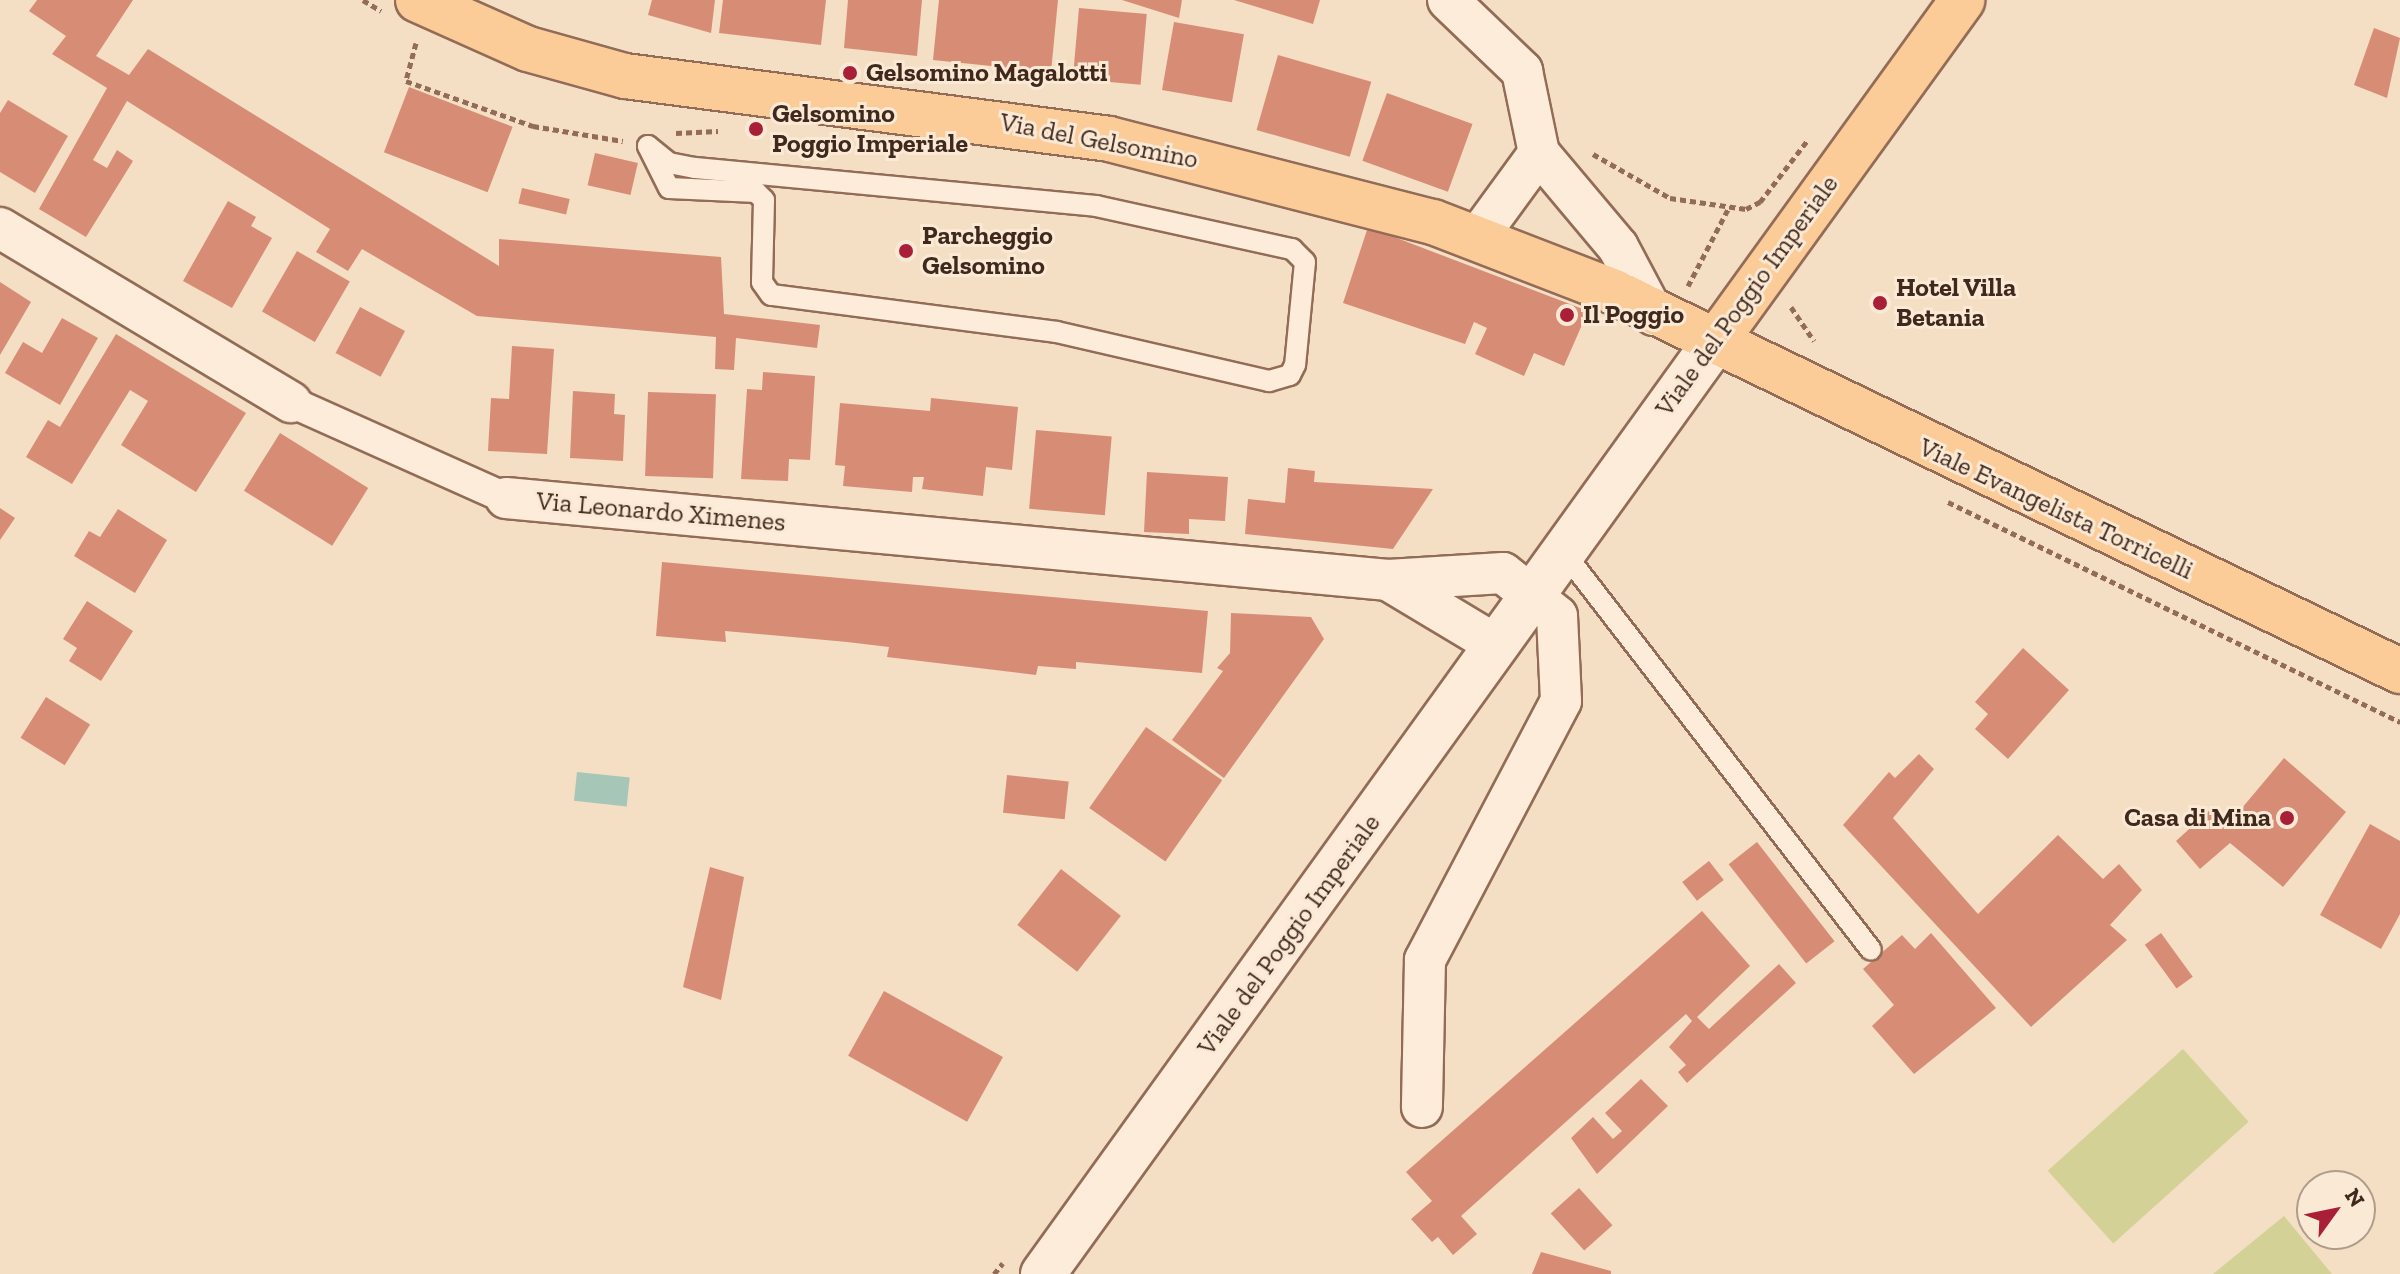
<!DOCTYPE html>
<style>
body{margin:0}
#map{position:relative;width:2400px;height:1274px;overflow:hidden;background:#f4dec4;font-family:"Zilla Slab",serif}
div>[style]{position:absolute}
.green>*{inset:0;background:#d4d196;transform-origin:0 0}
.water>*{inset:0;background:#a6c7b8;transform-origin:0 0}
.building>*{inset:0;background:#d78d75;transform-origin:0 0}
.path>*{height:5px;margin-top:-2.5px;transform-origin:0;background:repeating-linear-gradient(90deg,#926c57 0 6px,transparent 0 10px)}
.roads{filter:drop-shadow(2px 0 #926c57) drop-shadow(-2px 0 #926c57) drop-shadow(0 2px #926c57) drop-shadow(0 -2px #926c57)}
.service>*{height:20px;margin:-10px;padding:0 10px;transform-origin:10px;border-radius:10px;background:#fdecd9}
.pedestrian>*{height:30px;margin:-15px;padding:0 15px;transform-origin:15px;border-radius:15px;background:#fdecd9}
.minor>*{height:40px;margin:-20px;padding:0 20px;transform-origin:20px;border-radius:20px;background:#fdecd9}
.tertiary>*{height:44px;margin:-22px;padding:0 22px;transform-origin:22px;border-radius:22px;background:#fdecd9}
.primary>*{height:44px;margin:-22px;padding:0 22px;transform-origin:22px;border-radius:22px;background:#fbcb98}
.dots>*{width:22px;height:22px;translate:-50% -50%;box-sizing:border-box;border:4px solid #fae9d5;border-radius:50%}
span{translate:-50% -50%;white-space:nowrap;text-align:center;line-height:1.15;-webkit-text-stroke:6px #fae9d5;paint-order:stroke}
.poi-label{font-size:26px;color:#40281d;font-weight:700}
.left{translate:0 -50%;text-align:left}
.right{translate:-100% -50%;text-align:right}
.street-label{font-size:26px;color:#40281d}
.north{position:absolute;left:2296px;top:1170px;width:80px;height:80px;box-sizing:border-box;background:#fae9d5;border:2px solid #b09c8b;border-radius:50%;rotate:57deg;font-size:22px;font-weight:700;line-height:32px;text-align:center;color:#40281d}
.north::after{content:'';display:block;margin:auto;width:28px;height:36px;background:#a91f37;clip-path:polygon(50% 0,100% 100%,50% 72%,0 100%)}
</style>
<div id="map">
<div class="green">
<div style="left:2183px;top:1049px;width:98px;height:182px;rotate:48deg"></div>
<div style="clip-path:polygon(2284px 1216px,2332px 1274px,2213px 1274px)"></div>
</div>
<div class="water">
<div style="left:577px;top:772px;width:53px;height:29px;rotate:6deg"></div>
</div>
<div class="building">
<div style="clip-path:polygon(37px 0,133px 0,96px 56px,129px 75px,148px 49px,499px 266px,499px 239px,721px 257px,724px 314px,820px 325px,817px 348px,736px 338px,734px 370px,715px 369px,716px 337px,477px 316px,362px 249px,348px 271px,316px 252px,330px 229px,127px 101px,93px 160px,107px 168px,117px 150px,133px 161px,86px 237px,39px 209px,107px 88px,52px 54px,66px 36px,29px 11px)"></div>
<div style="clip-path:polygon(652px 0,715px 0,711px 33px,648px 15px)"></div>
<div style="clip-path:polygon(723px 0,826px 0,821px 45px,719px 33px)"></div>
<div style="clip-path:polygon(848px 0,922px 0,917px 56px,844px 48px)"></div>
<div style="clip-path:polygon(939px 0,1058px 0,1051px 72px,933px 60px)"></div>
<div style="clip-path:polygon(1122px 0,1182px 0,1179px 18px)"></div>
<div style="clip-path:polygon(1234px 0,1320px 0,1313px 24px)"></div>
<div style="left:1079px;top:8px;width:68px;height:71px;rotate:5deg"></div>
<div style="left:1174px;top:22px;width:71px;height:69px;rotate:10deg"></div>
<div style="clip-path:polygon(2374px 28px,2400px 38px,2387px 98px,2354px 85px)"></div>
<div style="left:1278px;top:55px;width:97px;height:78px;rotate:16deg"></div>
<div style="left:409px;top:87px;width:111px;height:70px;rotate:21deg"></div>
<div style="left:1387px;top:93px;width:91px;height:72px;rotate:20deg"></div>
<div style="clip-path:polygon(8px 100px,68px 136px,35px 193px,0 172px,0 113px)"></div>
<div style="left:595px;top:153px;width:44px;height:33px;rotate:13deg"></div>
<div style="left:522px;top:188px;width:49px;height:16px;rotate:13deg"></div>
<div style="clip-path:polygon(228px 201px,256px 217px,251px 226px,272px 238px,232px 308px,183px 281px)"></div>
<div style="clip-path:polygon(1368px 227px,1588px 311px,1564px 366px,1534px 353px,1524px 376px,1475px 354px,1487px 328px,1474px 322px,1465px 344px,1343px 303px)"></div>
<div style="left:297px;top:251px;width:61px;height:70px;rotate:30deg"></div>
<div style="clip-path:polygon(0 282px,31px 302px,0 355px)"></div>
<div style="left:360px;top:307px;width:51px;height:52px;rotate:28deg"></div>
<div style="clip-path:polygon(62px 318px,98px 338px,60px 405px,5px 373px,23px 342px,42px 353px)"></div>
<div style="clip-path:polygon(116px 334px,246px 413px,196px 492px,121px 445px,148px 401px,130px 390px,72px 484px,26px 457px,48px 420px,60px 427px)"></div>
<div style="clip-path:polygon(512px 346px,554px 349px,547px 454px,488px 451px,491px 398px,509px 399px)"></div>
<div style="clip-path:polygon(763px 372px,815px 376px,810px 460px,789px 459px,788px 481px,741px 479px,747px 389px,762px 390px)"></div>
<div style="clip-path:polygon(573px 391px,615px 394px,614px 414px,625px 415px,623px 461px,570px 458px)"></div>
<div style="left:648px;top:392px;width:68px;height:84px;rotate:2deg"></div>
<div style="clip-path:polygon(931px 398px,1018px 407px,1012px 470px,986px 467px,983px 496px,922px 489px,924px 477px,913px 477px,912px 492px,843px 486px,845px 466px,835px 465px,840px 403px,930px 411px)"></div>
<div style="left:1036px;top:430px;width:76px;height:79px;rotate:5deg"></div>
<div style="left:280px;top:433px;width:104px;height:68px;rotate:32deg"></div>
<div style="clip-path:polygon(1288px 468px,1315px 471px,1314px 482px,1433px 489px,1393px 549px,1245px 534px,1248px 499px,1285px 503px)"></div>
<div style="clip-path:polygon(1147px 472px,1228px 477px,1225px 521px,1189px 519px,1189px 534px,1144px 532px)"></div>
<div style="clip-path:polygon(0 508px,15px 518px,0 540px)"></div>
<div style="clip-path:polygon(118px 509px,167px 540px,135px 593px,74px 556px,89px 531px,100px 537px)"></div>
<div style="clip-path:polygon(662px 562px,1208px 611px,1202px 673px,1076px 662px,1076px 669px,1038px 666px,1036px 675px,887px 657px,889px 647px,847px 642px,725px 631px,726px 642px,656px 636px)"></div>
<div style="clip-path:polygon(87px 601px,133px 631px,101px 681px,69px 661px,77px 648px,63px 639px)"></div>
<div style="clip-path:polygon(1231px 613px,1311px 617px,1324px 639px,1224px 778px,1172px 740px,1223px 671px,1217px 668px,1230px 653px)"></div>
<div style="clip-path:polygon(2023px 648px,2069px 690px,2008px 759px,1975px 729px,1988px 714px,1975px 702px)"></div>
<div style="left:46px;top:697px;width:52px;height:48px;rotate:32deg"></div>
<div style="left:1146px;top:727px;width:93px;height:99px;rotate:35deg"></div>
<div style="clip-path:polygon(1919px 754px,1934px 769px,1893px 818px,1978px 914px,2058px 835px,2103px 879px,2119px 864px,2142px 890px,2110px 925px,2127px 940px,2031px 1027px,1843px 825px,1889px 772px,1895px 778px)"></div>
<div style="clip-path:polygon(2284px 758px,2346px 812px,2283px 887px,2230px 843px,2200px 869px,2176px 841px,2209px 811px,2226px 827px)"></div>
<div style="left:1007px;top:775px;width:62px;height:38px;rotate:6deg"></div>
<div style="clip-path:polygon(2370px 824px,2400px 841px,2400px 914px,2381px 949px,2320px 915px)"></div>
<div style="left:1757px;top:842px;width:126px;height:36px;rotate:52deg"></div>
<div style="left:1709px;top:861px;width:24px;height:34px;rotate:52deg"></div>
<div style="clip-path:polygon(710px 867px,744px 877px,721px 1000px,683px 987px)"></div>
<div style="left:1061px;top:869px;width:76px;height:71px;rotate:38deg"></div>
<div style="clip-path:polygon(1702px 911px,1750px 966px,1697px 1017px,1709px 1029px,1779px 964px,1796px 983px,1687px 1083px,1678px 1072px,1686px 1065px,1669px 1047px,1692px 1021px,1686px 1014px,1461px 1216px,1477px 1234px,1453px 1255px,1438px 1237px,1432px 1242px,1411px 1219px,1432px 1201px,1406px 1172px)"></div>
<div style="clip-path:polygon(1931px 933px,1996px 1008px,1914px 1074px,1872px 1026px,1894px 1005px,1863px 969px,1902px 935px,1915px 949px)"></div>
<div style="left:2161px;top:933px;width:54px;height:20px;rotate:54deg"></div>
<div style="left:884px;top:991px;width:136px;height:74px;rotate:29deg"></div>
<div style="clip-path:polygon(1641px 1079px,1668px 1106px,1597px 1174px,1571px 1138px,1593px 1117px,1613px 1139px,1622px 1131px,1605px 1113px)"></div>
<div style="left:1579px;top:1188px;width:50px;height:38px;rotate:48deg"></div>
<div style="clip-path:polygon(1541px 1252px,1611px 1271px,1611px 1274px,1532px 1274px)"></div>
</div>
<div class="path">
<div style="left:363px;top:0;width:21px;rotate:31deg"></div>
<div style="left:416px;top:43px;width:39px;rotate:105deg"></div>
<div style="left:406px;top:81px;width:135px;rotate:19.5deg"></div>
<div style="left:533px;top:126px;width:91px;rotate:9.5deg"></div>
<div style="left:676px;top:133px;width:42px;rotate:-2.7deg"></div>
<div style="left:1593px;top:154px;width:89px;rotate:29.7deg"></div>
<div style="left:1670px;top:198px;width:77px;rotate:8.2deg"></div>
<div style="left:1746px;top:209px;width:16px;rotate:-27deg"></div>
<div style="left:1760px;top:202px;width:77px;rotate:-52.4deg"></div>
<div style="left:1688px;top:286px;width:87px;rotate:-62.5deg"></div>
<div style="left:1791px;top:307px;width:41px;rotate:55.9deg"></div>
<div style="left:1948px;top:502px;width:503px;rotate:25.95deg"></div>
<div style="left:994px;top:1274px;width:14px;rotate:-51deg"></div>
</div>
<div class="roads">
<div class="service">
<div style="left:648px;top:146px;width:27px;rotate:39deg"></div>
<div style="left:669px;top:163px;width:26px;rotate:11deg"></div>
<div style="left:695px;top:168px;width:403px;rotate:5.4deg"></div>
<div style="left:1096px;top:206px;width:201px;rotate:12.4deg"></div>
<div style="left:1292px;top:249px;width:18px;rotate:45deg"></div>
<div style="left:1305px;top:262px;width:103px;rotate:95.5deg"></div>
<div style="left:1295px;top:365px;width:11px;rotate:117deg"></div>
<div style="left:1290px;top:375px;width:22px;rotate:164deg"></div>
<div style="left:1269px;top:381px;width:218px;rotate:-167deg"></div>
<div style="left:1057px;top:332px;width:288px;rotate:-172.6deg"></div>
<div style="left:771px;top:295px;width:16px;rotate:-125deg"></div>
<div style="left:762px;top:282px;width:82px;rotate:-88.6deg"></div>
<div style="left:764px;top:200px;width:11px;rotate:-135deg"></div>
<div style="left:756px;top:192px;width:87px;rotate:-177.4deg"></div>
<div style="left:669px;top:188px;width:47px;rotate:-116.6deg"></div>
<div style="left:1562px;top:550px;width:505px;rotate:52.31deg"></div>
</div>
<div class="pedestrian">
<div style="left:291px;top:402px;width:235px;rotate:24.1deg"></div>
</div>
<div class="minor">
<div style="left:1448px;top:0;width:103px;rotate:43.8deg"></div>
<div style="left:1522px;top:71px;width:84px;rotate:78.3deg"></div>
<div style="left:1539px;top:153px;width:123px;rotate:50deg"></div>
<div style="left:1618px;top:247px;width:77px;rotate:62.1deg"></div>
<div style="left:0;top:228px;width:339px;rotate:30.9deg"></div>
<div style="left:1477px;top:238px;width:105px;rotate:-53.9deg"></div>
<div style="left:506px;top:498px;width:886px;rotate:5.31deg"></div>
<div style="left:1388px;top:580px;width:115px;rotate:-3.5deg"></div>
<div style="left:1503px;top:573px;width:69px;rotate:38.5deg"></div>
<div style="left:1557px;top:616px;width:85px;rotate:87.3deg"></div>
<div style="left:1561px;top:701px;width:293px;rotate:117.7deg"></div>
<div style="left:1425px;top:960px;width:147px;rotate:91.2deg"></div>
<div style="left:1388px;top:580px;width:128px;rotate:31deg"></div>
</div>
<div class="tertiary">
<div style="left:1043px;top:1274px;width:1149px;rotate:-54.21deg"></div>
</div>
<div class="primary">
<div style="left:418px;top:0;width:120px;rotate:24deg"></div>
<div style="left:528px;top:49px;width:101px;rotate:15.6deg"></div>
<div style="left:625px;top:76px;width:488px;rotate:7.4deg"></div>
<div style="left:1109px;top:139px;width:334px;rotate:14.4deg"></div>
<div style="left:1433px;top:222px;width:194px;rotate:21.1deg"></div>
<div style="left:1614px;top:292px;width:873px;rotate:25.74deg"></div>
<div style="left:1715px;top:342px;width:422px;rotate:-54.1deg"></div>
</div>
</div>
<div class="dots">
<div style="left:850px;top:73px;background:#a91f37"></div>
<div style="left:756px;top:129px;background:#a91f37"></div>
<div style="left:906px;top:251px;background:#a91f37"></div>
<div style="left:1880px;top:303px;background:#a91f37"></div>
<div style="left:1567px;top:315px;background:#a91f37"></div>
<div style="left:2287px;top:818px;background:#a91f37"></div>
</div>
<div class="poi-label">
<span class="left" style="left:866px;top:73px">Gelsomino Magalotti</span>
<span class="left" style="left:772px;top:129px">Gelsomino<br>Poggio Imperiale</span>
<span class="left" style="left:922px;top:251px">Parcheggio<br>Gelsomino</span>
<span class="left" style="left:1896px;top:303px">Hotel Villa<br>Betania</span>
<span class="left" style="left:1583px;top:315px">Il Poggio</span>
<span class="right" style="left:2271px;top:818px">Casa di Mina</span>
</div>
<div class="street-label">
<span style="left:1099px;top:141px;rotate:11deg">Via del Gelsomino</span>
<span style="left:1747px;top:296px;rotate:-54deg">Viale del Poggio Imperiale</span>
<span style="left:2056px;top:509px;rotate:25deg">Viale Evangelista Torricelli</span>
<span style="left:661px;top:512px;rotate:5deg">Via Leonardo Ximenes</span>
<span style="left:1289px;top:935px;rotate:-54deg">Viale del Poggio Imperiale</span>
</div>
<div class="north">N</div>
</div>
